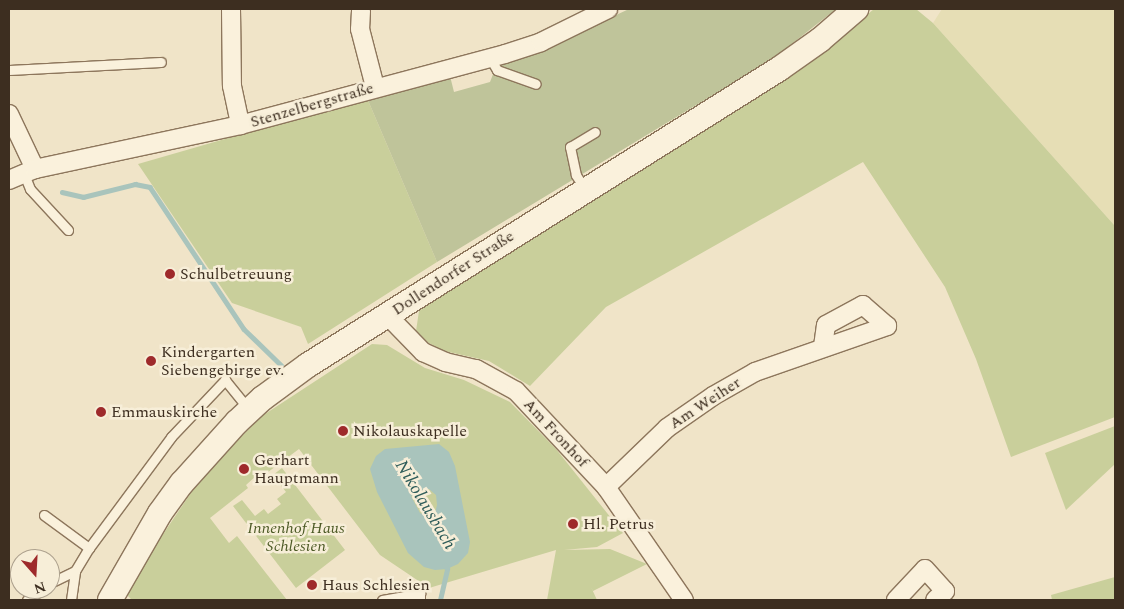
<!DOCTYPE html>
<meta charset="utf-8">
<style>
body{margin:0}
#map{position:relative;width:1124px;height:609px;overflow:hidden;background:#f0e4c8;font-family:Spectral,serif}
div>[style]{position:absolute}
.farmland>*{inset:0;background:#e6deb5}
.green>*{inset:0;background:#c9cf9b}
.cemetery>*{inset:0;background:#bfc49a}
.water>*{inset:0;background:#a9c4bc}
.stream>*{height:4.5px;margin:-2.25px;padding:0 2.25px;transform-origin:2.25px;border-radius:2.25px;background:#a9c4bc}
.roads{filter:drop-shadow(1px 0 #8d765c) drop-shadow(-1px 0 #8d765c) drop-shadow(0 1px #8d765c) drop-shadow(0 -1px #8d765c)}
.service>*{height:9px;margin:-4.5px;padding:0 4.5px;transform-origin:4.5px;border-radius:4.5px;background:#faf1dc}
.minor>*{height:18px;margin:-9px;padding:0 9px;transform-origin:9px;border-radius:9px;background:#faf1dc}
.secondary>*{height:24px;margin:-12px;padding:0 12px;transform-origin:12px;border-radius:12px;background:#faf1dc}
.dots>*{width:14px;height:14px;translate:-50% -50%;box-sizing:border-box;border:2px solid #f7eed8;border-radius:50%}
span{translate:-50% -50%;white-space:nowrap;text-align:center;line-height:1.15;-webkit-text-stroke:5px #f7eed8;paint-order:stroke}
.street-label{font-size:16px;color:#3d2e20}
.poi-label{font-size:16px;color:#3d2e20}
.left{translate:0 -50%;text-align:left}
.park-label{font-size:16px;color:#4d5a26;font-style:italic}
.water-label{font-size:18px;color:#2f5d5a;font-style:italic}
.frame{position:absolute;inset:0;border:10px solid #3d2e20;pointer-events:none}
.north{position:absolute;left:10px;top:549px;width:50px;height:50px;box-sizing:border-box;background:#f7eed8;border:1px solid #ada18e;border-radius:50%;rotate:161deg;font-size:14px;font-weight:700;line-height:20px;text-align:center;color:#3d2e20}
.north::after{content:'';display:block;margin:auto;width:18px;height:22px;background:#9e2a2b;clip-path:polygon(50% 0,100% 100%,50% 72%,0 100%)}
</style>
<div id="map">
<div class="farmland">
<div style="clip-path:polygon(942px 9px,1115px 9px,1115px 226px,933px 23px)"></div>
</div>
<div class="green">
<div style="clip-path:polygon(874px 9px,916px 9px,933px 23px,1115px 226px,1115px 417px,1011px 457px,976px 359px,945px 287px,863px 162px,606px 307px,530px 386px,489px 361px,444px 351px,427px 342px,416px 331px,419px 311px,539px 230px,816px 57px)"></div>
<div style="clip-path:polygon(367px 98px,437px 262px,308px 344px,301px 327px,232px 303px,138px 164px)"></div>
<div style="clip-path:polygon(372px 344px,387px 345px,425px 368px,464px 380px,510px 402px,556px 449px,623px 533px,597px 547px,564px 550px,610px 549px,647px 564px,593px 591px,591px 587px,597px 600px,547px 600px,556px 550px,429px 588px,380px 555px,299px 449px,260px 478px,257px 475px,246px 485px,248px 488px,210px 518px,229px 543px,237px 536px,287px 600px,132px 600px,124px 592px,203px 475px,262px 416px)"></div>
<div style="clip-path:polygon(1115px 426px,1115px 464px,1066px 510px,1045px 453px)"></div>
<div style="clip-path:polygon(282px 468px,345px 550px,296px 588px,233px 506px,242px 500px,255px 516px,264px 509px,268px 514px,281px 504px,277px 499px,286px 492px,273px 475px)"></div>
<div style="clip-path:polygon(1115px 577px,1115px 599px,1052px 600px,1051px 595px)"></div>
</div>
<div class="cemetery">
<div style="clip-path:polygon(629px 9px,836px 9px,774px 58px,437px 262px,367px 98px,450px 76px,454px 92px,490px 82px,497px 64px,526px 57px)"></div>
</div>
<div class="water">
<div style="clip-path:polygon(evenodd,439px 444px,449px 452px,455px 466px,470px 542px,468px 553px,458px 564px,447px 569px,435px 570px,424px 567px,408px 553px,377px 492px,370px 469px,376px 456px,385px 449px,439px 444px,429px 489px,436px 495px,437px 505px,435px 513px,428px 516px,420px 513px,411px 496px,429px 489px)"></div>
</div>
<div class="stream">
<div style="left:62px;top:192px;width:22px;rotate:13deg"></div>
<div style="left:83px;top:197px;width:54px;rotate:-14deg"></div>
<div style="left:135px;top:184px;width:15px;rotate:11deg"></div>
<div style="left:150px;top:187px;width:170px;rotate:56.5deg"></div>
<div style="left:244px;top:329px;width:52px;rotate:44.2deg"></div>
<div style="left:440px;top:600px;width:32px;rotate:-77deg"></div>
<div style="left:447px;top:569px;width:4px;rotate:-124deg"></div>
</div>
<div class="roads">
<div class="service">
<div style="left:490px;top:58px;width:14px;rotate:60deg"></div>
<div style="left:497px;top:70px;width:41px;rotate:19.7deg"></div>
<div style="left:9px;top:70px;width:152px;rotate:-3deg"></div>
<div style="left:24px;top:174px;width:16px;rotate:68deg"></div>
<div style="left:30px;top:189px;width:56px;rotate:47.2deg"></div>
<div style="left:585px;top:189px;width:17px;rotate:-123deg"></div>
<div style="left:576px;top:175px;width:29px;rotate:-102deg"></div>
<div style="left:570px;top:147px;width:29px;rotate:-31deg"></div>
<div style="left:44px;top:515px;width:56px;rotate:36.3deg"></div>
<div style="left:50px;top:583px;width:28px;rotate:-26deg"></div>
<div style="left:27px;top:600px;width:19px;rotate:-36deg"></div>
<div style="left:71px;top:600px;width:29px;rotate:-82deg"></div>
<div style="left:75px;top:571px;width:27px;rotate:-59deg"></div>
<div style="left:89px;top:548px;width:138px;rotate:-53.5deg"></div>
<div style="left:171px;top:437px;width:79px;rotate:-46.5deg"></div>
<div style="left:225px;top:380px;width:38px;rotate:51deg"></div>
<div style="left:382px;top:600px;width:39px;rotate:-10deg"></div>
<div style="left:420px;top:593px;width:7px;rotate:90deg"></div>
</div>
<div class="minor">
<div style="left:231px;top:9px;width:77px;rotate:89.3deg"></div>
<div style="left:232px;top:86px;width:40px;rotate:78deg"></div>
<div style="left:361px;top:11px;width:18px;rotate:93deg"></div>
<div style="left:360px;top:29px;width:60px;rotate:75.5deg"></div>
<div style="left:9px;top:114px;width:61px;rotate:64.7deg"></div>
<div style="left:9px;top:180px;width:28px;rotate:-23deg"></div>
<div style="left:35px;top:169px;width:210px;rotate:-12.1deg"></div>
<div style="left:240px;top:125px;width:274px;rotate:-15deg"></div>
<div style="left:505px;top:54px;width:38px;rotate:-18deg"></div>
<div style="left:541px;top:42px;width:75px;rotate:-26.2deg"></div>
<div style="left:387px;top:315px;width:52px;rotate:45.8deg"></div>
<div style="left:423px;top:352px;width:24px;rotate:24deg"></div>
<div style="left:445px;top:362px;width:32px;rotate:13deg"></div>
<div style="left:476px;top:369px;width:46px;rotate:28.8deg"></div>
<div style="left:516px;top:391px;width:132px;rotate:46.8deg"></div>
<div style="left:606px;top:487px;width:137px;rotate:55.4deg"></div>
<div style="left:606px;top:487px;width:85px;rotate:-44deg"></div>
<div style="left:667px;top:428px;width:56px;rotate:-34.8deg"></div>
<div style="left:713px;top:396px;width:48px;rotate:-29.7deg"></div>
<div style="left:755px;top:372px;width:140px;rotate:-19.2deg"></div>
<div style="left:887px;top:326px;width:32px;rotate:-139deg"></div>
<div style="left:863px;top:305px;width:42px;rotate:151.6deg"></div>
<div style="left:826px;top:325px;width:22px;rotate:98deg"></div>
<div style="left:896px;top:600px;width:42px;rotate:-46.9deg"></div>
<div style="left:925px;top:569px;width:30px;rotate:48deg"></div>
<div style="left:945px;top:591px;width:13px;rotate:138deg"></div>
</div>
<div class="secondary">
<div style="left:110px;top:600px;width:100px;rotate:-60.1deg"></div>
<div style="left:160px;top:513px;width:37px;rotate:-54deg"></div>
<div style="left:182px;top:483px;width:82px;rotate:-48deg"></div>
<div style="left:237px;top:422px;width:35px;rotate:-43deg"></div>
<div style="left:263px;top:398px;width:56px;rotate:-36.3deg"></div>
<div style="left:308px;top:365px;width:556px;rotate:-32.15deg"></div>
<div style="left:779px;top:69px;width:50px;rotate:-35.3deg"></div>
<div style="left:820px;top:40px;width:48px;rotate:-40.7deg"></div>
</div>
</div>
<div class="dots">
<div style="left:170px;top:274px;background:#9e2a2b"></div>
<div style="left:151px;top:361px;background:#9e2a2b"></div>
<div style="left:101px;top:412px;background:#9e2a2b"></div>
<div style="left:343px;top:431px;background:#9e2a2b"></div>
<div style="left:244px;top:469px;background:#9e2a2b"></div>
<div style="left:573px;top:524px;background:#9e2a2b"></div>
<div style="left:312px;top:585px;background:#9e2a2b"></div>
</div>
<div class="street-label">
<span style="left:312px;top:105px;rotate:-16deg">Stenzelbergstraße</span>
<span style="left:453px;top:273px;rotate:-33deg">Dollendorfer Straße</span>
<span style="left:705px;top:403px;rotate:-33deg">Am Weiher</span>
<span style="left:556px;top:433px;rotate:47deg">Am Fronhof</span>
</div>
<div class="poi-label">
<span class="left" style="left:180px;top:274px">Schulbetreuung</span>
<span class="left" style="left:161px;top:361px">Kindergarten<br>Siebengebirge ev.</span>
<span class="left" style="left:111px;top:412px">Emmauskirche</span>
<span class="left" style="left:353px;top:431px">Nikolauskapelle</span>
<span class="left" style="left:254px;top:469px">Gerhart<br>Hauptmann</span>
<span class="left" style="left:583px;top:524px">Hl. Petrus</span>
<span class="left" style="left:322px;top:585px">Haus Schlesien</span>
</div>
<div class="park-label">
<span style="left:296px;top:537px">Innenhof Haus<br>Schlesien</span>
</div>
<div class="water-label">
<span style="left:425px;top:505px;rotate:59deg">Nikolausbach</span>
</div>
<div class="frame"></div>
<div class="north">N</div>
</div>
